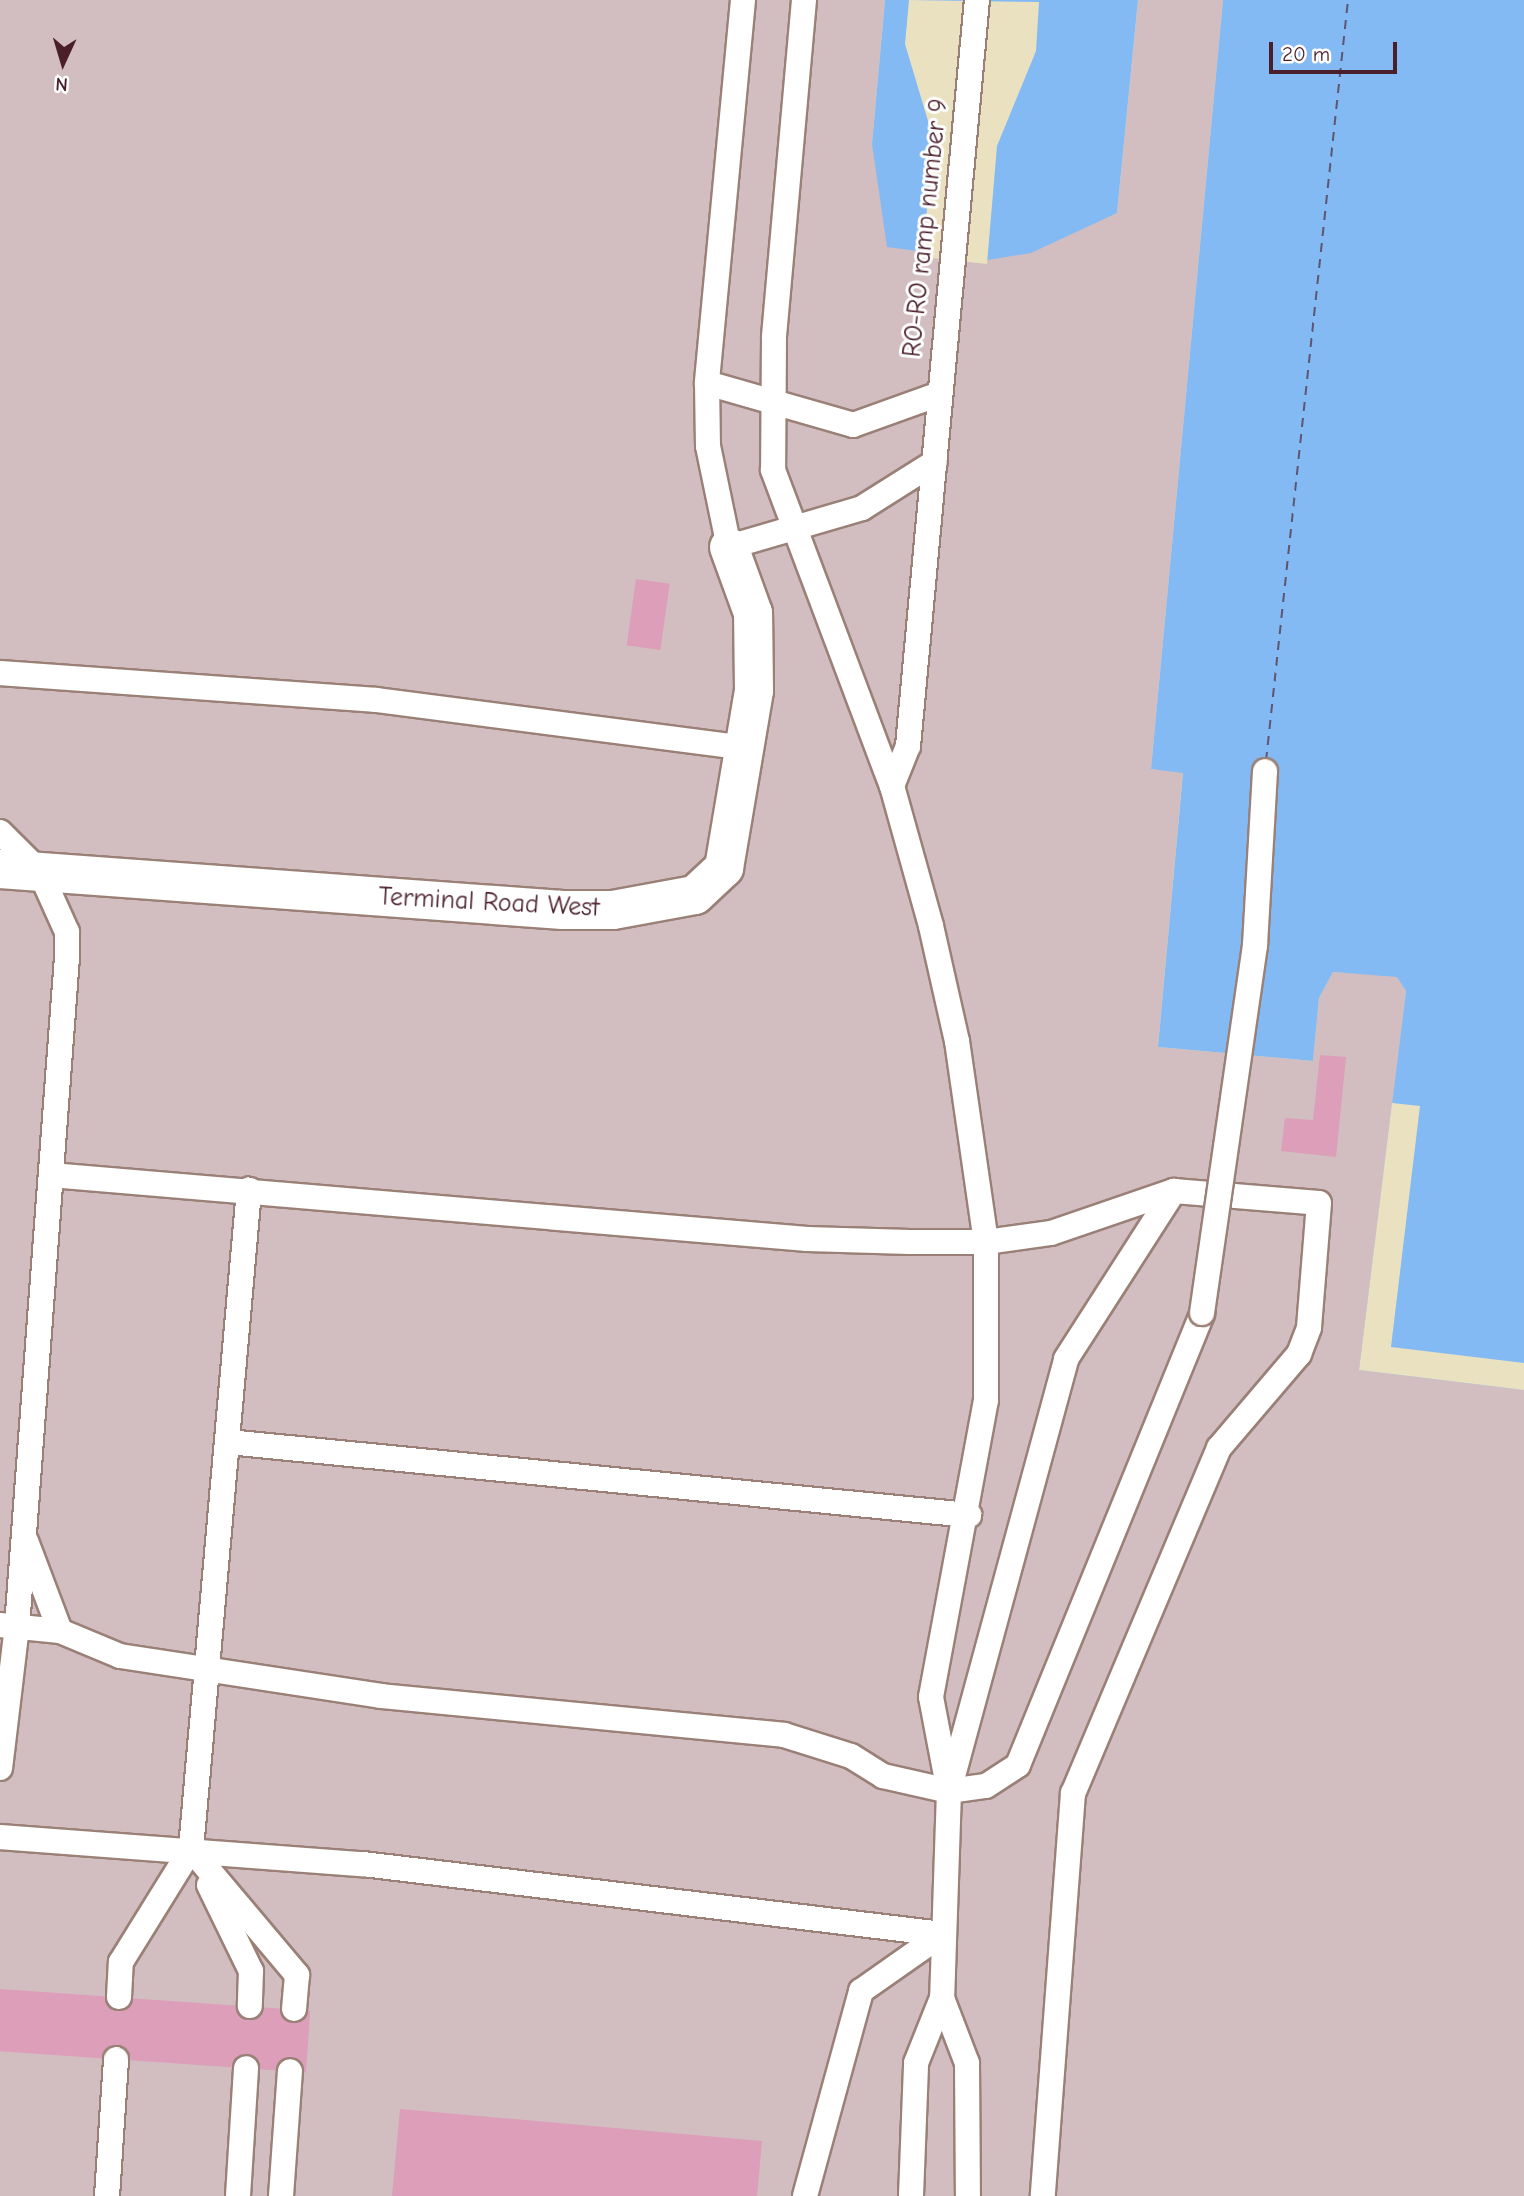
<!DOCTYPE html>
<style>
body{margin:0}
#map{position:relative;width:1524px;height:2196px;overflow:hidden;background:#eae1c0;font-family:"Comic Neue",sans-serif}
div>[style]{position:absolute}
.industrial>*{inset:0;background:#d2bec1}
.water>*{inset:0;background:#83baf3}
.pier>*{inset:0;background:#eae1c0}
.ferry>*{height:2px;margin-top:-1px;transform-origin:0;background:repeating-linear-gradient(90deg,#5e5571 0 9px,transparent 0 16px)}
.building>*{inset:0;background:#dc9eb8;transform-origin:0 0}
.roads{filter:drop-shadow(2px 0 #9a8076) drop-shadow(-2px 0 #9a8076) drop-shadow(0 2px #9a8076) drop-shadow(0 -2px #9a8076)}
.lane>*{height:24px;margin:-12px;padding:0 12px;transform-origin:12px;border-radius:12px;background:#fff}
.street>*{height:38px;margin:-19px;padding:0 19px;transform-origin:19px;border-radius:19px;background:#fff}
.bridges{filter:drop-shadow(2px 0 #9a8076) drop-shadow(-2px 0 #9a8076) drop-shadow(0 2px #9a8076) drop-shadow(0 -2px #9a8076)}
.lane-bridge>*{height:24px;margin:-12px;padding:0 12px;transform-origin:12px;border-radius:12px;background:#fff}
span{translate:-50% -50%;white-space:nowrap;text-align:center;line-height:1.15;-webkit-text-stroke:6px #fff;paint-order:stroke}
.street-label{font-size:26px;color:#4a1f2b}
.north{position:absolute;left:28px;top:28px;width:70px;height:70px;-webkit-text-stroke:5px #fff;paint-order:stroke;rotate:184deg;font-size:19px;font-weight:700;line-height:28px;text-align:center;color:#4a1f2b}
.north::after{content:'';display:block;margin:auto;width:24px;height:32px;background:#4a1f2b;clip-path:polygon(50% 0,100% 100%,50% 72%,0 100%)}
.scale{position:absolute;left:1269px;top:42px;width:128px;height:32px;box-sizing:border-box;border:4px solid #4a1f2b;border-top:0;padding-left:9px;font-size:21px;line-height:24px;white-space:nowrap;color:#4a1f2b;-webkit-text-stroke:5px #fff;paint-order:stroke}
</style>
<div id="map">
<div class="industrial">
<div style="clip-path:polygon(0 0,885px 0,872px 144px,1117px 213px,1138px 0,1223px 0,1151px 769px,1183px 772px,1158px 1047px,1313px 1061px,1319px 998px,1333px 972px,1397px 976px,1406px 991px,1360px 1369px,1524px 1390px,1524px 2196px,0 2196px)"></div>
</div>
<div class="water">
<div style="clip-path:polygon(885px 0,1138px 0,1117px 213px,1031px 253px,987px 260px,887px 247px,872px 144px)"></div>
<div style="clip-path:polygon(1223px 0,1524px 0,1524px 1390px,1359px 1370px,1406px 991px,1397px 977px,1333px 972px,1319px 998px,1313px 1061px,1158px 1047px,1183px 773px,1151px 769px)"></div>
</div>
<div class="pier">
<div style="clip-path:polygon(909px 0,1039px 2px,1036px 51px,997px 146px,987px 264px,922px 257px,934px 141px,905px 44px)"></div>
<div style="clip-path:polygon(1392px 1103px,1420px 1106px,1391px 1347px,1524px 1363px,1524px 1390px,1359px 1370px)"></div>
</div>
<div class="ferry">
<div style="left:1266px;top:761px;width:765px;rotate:-83.85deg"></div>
</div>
<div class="building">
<div style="left:636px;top:579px;width:34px;height:67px;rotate:8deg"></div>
<div style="clip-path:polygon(1320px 1055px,1346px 1057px,1336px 1157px,1281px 1151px,1285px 1118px,1313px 1120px)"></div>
<div style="left:0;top:1989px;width:311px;height:62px;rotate:4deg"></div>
<div style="clip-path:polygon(400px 2109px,762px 2141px,757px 2196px,392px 2196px)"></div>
</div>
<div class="roads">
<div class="lane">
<div style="left:743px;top:0;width:385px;rotate:95.4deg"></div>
<div style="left:707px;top:383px;width:63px;rotate:89.1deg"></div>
<div style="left:708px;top:446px;width:103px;rotate:78.3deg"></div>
<div style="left:729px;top:547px;width:139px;rotate:-16.3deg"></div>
<div style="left:862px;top:508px;width:86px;rotate:-32.2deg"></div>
<div style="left:804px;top:0;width:339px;rotate:95.1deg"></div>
<div style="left:774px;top:338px;width:132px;rotate:90.4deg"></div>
<div style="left:773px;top:470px;width:338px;rotate:69.4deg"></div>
<div style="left:892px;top:786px;width:145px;rotate:74.4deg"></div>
<div style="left:931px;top:926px;width:118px;rotate:77.3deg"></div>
<div style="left:957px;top:1041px;width:203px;rotate:81.8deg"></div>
<div style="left:986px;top:1242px;width:158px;rotate:90deg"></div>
<div style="left:986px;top:1400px;width:302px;rotate:100.5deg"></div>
<div style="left:931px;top:1697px;width:96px;rotate:79.2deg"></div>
<div style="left:949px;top:1791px;width:207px;rotate:91.9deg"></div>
<div style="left:942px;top:1998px;width:70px;rotate:69deg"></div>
<div style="left:967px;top:2063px;width:133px;rotate:89.6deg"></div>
<div style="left:707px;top:383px;width:152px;rotate:16deg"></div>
<div style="left:853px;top:425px;width:91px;rotate:-19.8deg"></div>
<div style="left:0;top:673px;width:377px;rotate:4.1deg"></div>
<div style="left:376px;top:700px;width:372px;rotate:7.4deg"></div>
<div style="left:892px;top:786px;width:43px;rotate:-68.2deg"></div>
<div style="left:908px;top:746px;width:749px;rotate:-84.72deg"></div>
<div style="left:0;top:832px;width:57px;rotate:45deg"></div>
<div style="left:40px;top:872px;width:66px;rotate:65.8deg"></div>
<div style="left:67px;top:932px;width:25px;rotate:90deg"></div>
<div style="left:67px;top:957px;width:671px;rotate:94.27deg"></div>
<div style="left:17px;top:1626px;width:143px;rotate:96.8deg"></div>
<div style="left:51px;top:1175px;width:759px;rotate:4.84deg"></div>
<div style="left:807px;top:1239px;width:103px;rotate:1.7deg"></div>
<div style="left:910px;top:1242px;width:76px"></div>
<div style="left:986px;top:1242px;width:66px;rotate:-7.9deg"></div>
<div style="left:1051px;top:1233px;width:130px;rotate:-18.9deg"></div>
<div style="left:1174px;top:1191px;width:145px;rotate:4.7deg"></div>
<div style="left:1319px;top:1203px;width:125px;rotate:94.6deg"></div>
<div style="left:1309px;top:1328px;width:28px;rotate:111deg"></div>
<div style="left:1299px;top:1354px;width:123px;rotate:130.4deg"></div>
<div style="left:1219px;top:1448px;width:375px;rotate:112.9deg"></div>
<div style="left:1073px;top:1793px;width:404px;rotate:94.3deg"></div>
<div style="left:228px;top:1442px;width:745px;rotate:5.63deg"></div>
<div style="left:26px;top:1541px;width:96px;rotate:69.3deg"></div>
<div style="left:0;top:1625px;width:60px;rotate:5.7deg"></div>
<div style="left:60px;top:1631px;width:65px;rotate:22.6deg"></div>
<div style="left:120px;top:1656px;width:264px;rotate:8.7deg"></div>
<div style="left:381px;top:1696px;width:405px;rotate:5.5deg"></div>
<div style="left:784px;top:1735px;width:70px;rotate:17.4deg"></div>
<div style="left:851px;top:1756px;width:38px;rotate:32deg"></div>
<div style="left:883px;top:1776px;width:68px;rotate:12.8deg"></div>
<div style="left:949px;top:1791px;width:37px;rotate:-8deg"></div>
<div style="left:986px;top:1786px;width:38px;rotate:-33deg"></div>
<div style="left:1018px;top:1765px;width:488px;rotate:-67.8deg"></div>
<div style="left:950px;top:1787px;width:443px;rotate:-74.8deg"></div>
<div style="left:1066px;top:1359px;width:200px;rotate:-57.3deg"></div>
<div style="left:0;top:1837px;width:364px;rotate:4.3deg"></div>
<div style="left:363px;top:1864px;width:583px;rotate:6.89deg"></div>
<div style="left:191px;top:1849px;width:165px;rotate:49.9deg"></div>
<div style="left:297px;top:1975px;width:34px;rotate:95deg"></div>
<div style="left:209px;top:1885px;width:96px;rotate:64deg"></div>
<div style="left:251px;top:1971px;width:35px;rotate:92deg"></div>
<div style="left:119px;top:1997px;width:35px;rotate:-87deg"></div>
<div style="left:121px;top:1962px;width:133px;rotate:-58.2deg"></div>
<div style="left:191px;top:1849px;width:662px;rotate:-84.97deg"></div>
<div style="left:107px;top:2196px;width:137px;rotate:-86.2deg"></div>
<div style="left:238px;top:2196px;width:128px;rotate:-86.4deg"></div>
<div style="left:281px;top:2196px;width:125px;rotate:-85.9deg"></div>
<div style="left:805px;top:2196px;width:213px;rotate:-74.7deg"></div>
<div style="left:861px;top:1991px;width:99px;rotate:-35.1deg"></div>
<div style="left:911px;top:2196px;width:133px;rotate:-87.8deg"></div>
<div style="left:916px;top:2063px;width:70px;rotate:-68.2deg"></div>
</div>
<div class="street">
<div style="left:0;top:869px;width:564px;rotate:4.17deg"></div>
<div style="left:563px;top:910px;width:50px"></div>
<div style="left:613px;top:910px;width:83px;rotate:-10.4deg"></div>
<div style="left:695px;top:895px;width:40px;rotate:-43deg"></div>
<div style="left:724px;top:868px;width:180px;rotate:-80.4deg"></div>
<div style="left:754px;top:691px;width:78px;rotate:-90.7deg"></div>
<div style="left:753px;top:613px;width:70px;rotate:-110deg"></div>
</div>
</div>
<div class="bridges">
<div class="lane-bridge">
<div style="left:1202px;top:1313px;width:372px;rotate:-81.8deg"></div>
<div style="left:1255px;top:945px;width:174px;rotate:-86.7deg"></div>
</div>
</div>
<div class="street-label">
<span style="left:926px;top:228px;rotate:-84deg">RO-RO ramp number 9</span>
<span style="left:489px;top:903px;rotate:3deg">Terminal Road West</span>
</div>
<div class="north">N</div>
<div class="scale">20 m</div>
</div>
